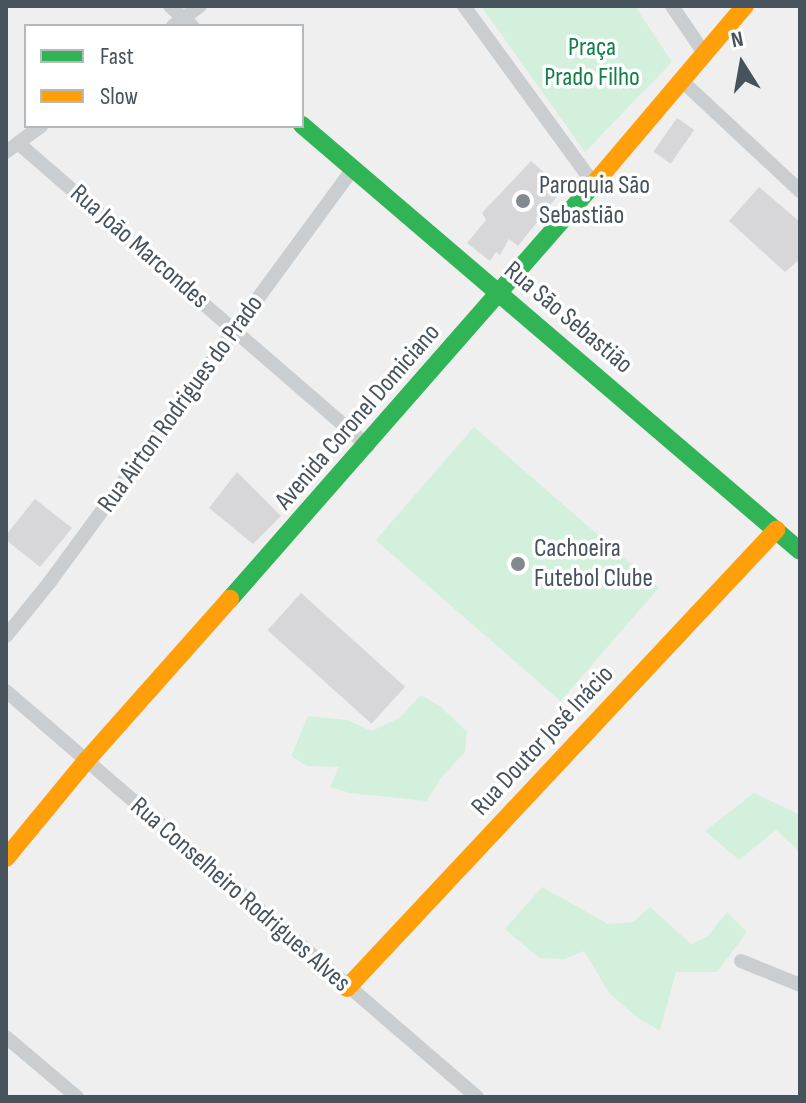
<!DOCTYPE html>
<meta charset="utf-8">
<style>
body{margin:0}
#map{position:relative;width:806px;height:1103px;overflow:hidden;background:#f0efef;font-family:"Sofia Sans Condensed",sans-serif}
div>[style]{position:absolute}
.green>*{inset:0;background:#d3f0dd;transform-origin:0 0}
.building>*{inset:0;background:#d7d7d9;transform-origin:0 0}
.street>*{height:14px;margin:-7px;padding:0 7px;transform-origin:7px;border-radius:7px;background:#cbced0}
.fast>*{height:18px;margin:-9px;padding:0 9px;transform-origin:9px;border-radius:9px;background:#30b455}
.slow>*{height:18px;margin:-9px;padding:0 9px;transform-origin:9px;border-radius:9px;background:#ff9f0a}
.dots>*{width:22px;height:22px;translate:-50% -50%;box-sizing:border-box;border:4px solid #fff;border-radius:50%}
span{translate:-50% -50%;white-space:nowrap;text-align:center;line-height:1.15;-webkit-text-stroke:7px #fff;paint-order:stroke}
.park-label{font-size:26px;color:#148049}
.poi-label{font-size:26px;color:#46525c}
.left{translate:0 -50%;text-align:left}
.street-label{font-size:26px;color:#46525c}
.frame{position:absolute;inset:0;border:8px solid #46525c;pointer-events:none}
.legend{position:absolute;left:24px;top:24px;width:280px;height:104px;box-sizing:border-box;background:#fff;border:2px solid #b5babe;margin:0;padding:10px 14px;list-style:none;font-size:24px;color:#46525c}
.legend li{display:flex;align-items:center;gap:16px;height:40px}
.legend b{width:40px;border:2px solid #b5babe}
.north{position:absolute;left:702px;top:24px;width:80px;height:80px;-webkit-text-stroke:6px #fff;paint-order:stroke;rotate:349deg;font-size:22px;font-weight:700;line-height:32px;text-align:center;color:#46525c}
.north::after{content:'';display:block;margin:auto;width:28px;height:36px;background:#46525c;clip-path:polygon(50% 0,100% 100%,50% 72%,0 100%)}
</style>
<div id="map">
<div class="green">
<div style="clip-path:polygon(481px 6px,635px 6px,672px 62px,585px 152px)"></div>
<div style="left:474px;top:427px;width:245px;height:150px;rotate:41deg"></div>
<div style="clip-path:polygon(421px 695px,440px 706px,467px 732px,465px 752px,440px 779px,427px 801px,350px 793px,330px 787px,339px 767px,307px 766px,291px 756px,308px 716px,347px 720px,372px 731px,399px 718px)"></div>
<div style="clip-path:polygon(754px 793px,800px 815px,800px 852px,776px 830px,739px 860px,705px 831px)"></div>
<div style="clip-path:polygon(542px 887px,608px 924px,633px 922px,650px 907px,691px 944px,708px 936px,727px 912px,747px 932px,717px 972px,676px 972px,660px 1030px,639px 1019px,609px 993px,584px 951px,564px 959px,539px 958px,505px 929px)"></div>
</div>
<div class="building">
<div style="left:677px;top:118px;width:21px;height:41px;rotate:35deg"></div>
<div style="clip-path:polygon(531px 161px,563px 189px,518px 246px,509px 239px,500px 255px,496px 252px,490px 261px,467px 243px,486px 220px,482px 213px)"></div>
<div style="clip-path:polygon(759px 187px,800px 222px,800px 259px,785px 272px,729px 221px)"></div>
<div style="clip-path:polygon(237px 472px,281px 516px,253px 544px,209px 508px)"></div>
<div style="clip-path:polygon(35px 499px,72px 528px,40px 567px,6px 540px,6px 535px)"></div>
<div style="left:301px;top:593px;width:140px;height:50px;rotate:42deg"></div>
</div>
<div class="street">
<div style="left:170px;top:6px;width:30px;rotate:42deg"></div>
<div style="left:464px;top:6px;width:219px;rotate:53.9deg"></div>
<div style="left:672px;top:6px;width:57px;rotate:55.8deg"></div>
<div style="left:173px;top:26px;width:34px;rotate:-37deg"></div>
<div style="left:681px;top:80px;width:163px;rotate:43deg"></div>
<div style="left:18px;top:143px;width:463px;rotate:40.9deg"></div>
<div style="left:6px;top:152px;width:44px;rotate:-36.6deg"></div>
<div style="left:6px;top:636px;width:68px;rotate:-50.9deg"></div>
<div style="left:49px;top:583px;width:512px;rotate:-53.73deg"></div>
<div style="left:6px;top:691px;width:622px;rotate:40.76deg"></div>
<div style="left:741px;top:961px;width:64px;rotate:22.1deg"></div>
<div style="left:6px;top:1037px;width:93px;rotate:40.2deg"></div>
</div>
<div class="fast">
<div style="left:302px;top:125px;width:655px;rotate:40.54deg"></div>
<div style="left:230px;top:599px;width:551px;rotate:-48.76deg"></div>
</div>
<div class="slow">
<div style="left:593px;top:185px;width:235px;rotate:-49.7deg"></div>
<div style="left:6px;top:858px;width:126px;rotate:-50.5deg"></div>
<div style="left:86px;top:761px;width:217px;rotate:-48.4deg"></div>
<div style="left:347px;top:988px;width:628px;rotate:-46.87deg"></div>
</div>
<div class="dots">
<div style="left:523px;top:201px;background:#82898f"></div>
<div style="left:518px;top:564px;background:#82898f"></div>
</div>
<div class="park-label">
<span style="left:592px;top:63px">Praça<br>Prado Filho</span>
</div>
<div class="poi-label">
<span class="left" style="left:539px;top:201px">Paroquia São<br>Sebastião</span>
<span class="left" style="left:534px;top:564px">Cachoeira<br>Futebol Clube</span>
</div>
<div class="street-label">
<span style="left:139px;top:247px;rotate:41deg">Rua João Marcondes</span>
<span style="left:568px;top:318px;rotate:40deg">Rua São Sebastião</span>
<span style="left:181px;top:404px;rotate:-54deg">Rua Airton Rodrigues do Prado</span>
<span style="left:358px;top:417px;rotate:-49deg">Avenida Coronel Domiciano</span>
<span style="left:543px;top:741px;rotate:-47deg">Rua Doutor José Inácio</span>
<span style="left:240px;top:895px;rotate:41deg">Rua Conselheiro Rodrigues Alves</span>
</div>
<div class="frame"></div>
<ul class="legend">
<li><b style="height:10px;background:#30b455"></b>Fast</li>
<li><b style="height:10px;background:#ff9f0a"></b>Slow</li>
</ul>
<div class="north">N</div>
</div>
